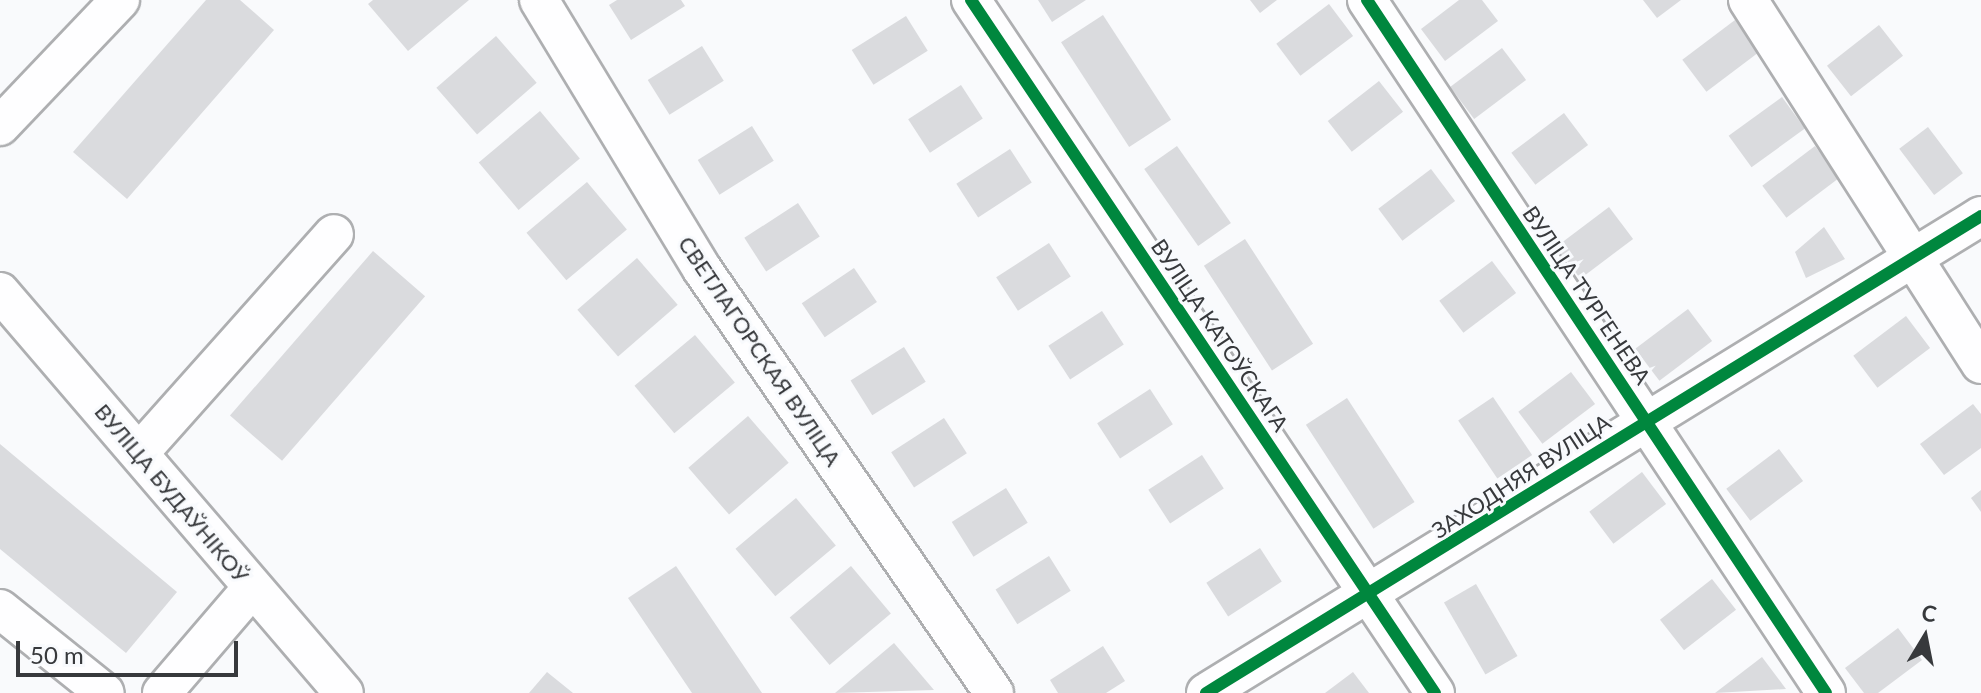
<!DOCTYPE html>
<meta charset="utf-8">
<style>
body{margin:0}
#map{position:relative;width:1981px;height:693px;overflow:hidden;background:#f9fafc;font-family:Lato,sans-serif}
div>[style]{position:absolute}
.building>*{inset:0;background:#dadbde;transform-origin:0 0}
.roads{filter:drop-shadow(2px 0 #aeafb1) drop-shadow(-2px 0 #aeafb1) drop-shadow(0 2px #aeafb1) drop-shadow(0 -2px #aeafb1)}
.minor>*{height:38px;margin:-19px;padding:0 19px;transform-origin:19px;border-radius:19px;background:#fefeff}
.cycleway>*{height:12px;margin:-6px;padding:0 6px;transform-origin:6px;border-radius:6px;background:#00873e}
span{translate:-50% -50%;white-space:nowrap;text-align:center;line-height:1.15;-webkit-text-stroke:6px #f8fafd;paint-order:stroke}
.street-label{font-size:22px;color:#37393c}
.north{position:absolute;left:1885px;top:597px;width:80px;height:80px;-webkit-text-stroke:6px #f8fafd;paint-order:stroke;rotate:10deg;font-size:22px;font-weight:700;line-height:32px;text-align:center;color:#37393c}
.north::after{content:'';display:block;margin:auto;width:28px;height:36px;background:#37393c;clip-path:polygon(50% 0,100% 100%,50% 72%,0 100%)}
.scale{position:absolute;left:16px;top:641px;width:222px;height:36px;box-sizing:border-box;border:4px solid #37393c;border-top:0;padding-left:10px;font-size:24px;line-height:28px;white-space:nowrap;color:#37393c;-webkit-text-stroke:6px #f8fafd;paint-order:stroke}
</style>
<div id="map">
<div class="building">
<div style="clip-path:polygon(206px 0,240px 0,274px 30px,127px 199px,73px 152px)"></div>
<div style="clip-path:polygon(373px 0,469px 0,408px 51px,368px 4px)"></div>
<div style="clip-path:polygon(617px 0,681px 0,685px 6px,631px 40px,609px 5px)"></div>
<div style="clip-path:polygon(1038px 0,1086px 0,1052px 22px)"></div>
<div style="clip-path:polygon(1250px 0,1277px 0,1260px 13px)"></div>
<div style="clip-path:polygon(1459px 0,1482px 0,1498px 21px,1445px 61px,1421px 29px)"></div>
<div style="clip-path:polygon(1643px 0,1681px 0,1657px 18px)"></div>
<div style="left:1329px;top:4px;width:40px;height:66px;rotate:53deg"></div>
<div style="left:1103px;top:15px;width:125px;height:50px;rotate:57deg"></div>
<div style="left:906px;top:16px;width:41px;height:64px;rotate:58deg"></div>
<div style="left:1735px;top:20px;width:40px;height:66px;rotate:53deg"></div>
<div style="left:1879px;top:25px;width:39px;height:66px;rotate:52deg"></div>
<div style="left:496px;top:36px;width:62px;height:79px;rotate:49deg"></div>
<div style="left:702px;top:46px;width:41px;height:64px;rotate:58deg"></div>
<div style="left:1502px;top:48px;width:40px;height:65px;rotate:53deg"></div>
<div style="left:1379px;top:81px;width:39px;height:65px;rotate:52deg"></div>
<div style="left:961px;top:85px;width:40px;height:63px;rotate:57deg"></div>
<div style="left:1782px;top:97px;width:39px;height:66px;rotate:54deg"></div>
<div style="left:540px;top:111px;width:62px;height:80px;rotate:50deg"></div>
<div style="left:1564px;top:113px;width:40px;height:66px;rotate:53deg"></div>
<div style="left:752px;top:126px;width:41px;height:64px;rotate:58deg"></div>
<div style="left:1928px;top:127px;width:58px;height:36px;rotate:53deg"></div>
<div style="left:1177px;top:146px;width:94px;height:40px;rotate:55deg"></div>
<div style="left:1815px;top:146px;width:40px;height:66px;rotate:53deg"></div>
<div style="left:1010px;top:149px;width:40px;height:64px;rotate:57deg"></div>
<div style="left:1431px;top:169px;width:40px;height:66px;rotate:53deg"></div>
<div style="left:587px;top:182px;width:62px;height:79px;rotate:50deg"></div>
<div style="left:798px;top:203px;width:40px;height:64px;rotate:57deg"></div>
<div style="left:1609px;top:207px;width:40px;height:66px;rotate:53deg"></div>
<div style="clip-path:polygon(1824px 227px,1845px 259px,1806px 278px,1795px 252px)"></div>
<div style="left:1245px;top:239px;width:125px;height:49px;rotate:57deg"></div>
<div style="left:1049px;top:243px;width:40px;height:63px;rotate:57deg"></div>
<div style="left:373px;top:251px;width:69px;height:218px;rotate:41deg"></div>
<div style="left:637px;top:258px;width:62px;height:79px;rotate:49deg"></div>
<div style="left:1492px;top:261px;width:40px;height:66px;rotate:53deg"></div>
<div style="left:854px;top:268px;width:41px;height:63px;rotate:56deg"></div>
<div style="left:1688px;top:309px;width:40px;height:66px;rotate:53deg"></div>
<div style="left:1102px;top:311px;width:40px;height:64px;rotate:57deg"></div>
<div style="left:1906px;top:316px;width:40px;height:66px;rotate:53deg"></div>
<div style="left:695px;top:335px;width:62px;height:79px;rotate:50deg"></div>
<div style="left:904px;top:347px;width:41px;height:63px;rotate:58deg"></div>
<div style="left:1571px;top:372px;width:40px;height:66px;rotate:53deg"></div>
<div style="left:1150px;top:389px;width:42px;height:63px;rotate:57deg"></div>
<div style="left:1493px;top:397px;width:70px;height:42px;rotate:56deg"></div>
<div style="left:1347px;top:398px;width:124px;height:49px;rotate:57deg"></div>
<div style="clip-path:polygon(1973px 404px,1981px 414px,1981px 448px,1944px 475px,1920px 444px)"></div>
<div style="left:748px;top:416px;width:62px;height:79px;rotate:49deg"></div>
<div style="left:944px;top:418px;width:42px;height:63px;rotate:57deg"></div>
<div style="clip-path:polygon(0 444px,177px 592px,126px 653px,0 549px)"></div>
<div style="left:1779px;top:449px;width:40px;height:66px;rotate:53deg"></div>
<div style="left:1202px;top:455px;width:40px;height:64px;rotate:57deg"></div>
<div style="left:1642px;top:472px;width:40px;height:66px;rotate:53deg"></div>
<div style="left:1006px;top:488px;width:41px;height:64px;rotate:58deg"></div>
<div style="clip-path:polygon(1981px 490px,1981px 512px,1971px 498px)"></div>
<div style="left:796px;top:498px;width:62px;height:79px;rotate:50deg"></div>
<div style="left:1260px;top:548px;width:40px;height:64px;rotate:57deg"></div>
<div style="left:1049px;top:556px;width:41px;height:63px;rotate:58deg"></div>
<div style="clip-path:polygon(676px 566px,762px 693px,692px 693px,628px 598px)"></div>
<div style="left:851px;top:566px;width:62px;height:80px;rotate:50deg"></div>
<div style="left:1712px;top:579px;width:39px;height:66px;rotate:52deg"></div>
<div style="left:1476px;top:584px;width:83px;height:37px;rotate:60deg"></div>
<div style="clip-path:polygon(1898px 628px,1922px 660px,1878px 693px,1864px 693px,1845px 668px)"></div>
<div style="clip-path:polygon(894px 643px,934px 690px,835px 693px)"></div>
<div style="clip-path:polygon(1103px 646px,1125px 681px,1106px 693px,1058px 693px,1050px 680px)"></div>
<div style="clip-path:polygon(1762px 657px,1786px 689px,1715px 693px)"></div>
<div style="clip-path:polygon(547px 672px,573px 693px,529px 693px)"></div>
<div style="clip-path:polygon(1353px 672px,1369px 693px,1325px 693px)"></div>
</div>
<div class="roads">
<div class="minor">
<div style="left:539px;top:0;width:315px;rotate:58.8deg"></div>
<div style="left:702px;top:269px;width:515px;rotate:55.45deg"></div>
<div style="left:971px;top:0;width:834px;rotate:56.2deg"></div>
<div style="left:1367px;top:0;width:831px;rotate:56.48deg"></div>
<div style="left:1748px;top:0;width:432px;rotate:57.4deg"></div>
<div style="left:0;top:126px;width:174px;rotate:-46.4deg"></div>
<div style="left:0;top:292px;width:528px;rotate:49.38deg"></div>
<div style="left:139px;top:453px;width:293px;rotate:-48.3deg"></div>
<div style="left:0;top:609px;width:134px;rotate:38.7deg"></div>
<div style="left:162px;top:693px;width:138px;rotate:-49.4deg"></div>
<div style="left:1206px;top:693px;width:910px;rotate:-31.61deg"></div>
</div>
</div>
<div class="cycleway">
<div style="left:971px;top:0;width:834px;rotate:56.2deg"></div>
<div style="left:1367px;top:0;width:831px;rotate:56.48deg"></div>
<div style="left:1206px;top:693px;width:910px;rotate:-31.61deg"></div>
</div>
<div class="street-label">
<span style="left:1587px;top:295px;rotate:56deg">ВУЛІЦА ТУРГЕНЕВА</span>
<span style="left:1220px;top:335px;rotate:56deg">ВУЛІЦА КАТОЎСКАГА</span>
<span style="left:760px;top:351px;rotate:56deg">СВЕТЛАГОРСКАЯ ВУЛІЦА</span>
<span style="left:1521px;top:476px;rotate:-33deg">ЗАХОДНЯЯ ВУЛІЦА</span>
<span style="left:172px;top:493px;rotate:50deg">ВУЛІЦА БУДАЎНІКОЎ</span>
</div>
<div class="north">С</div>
<div class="scale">50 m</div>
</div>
